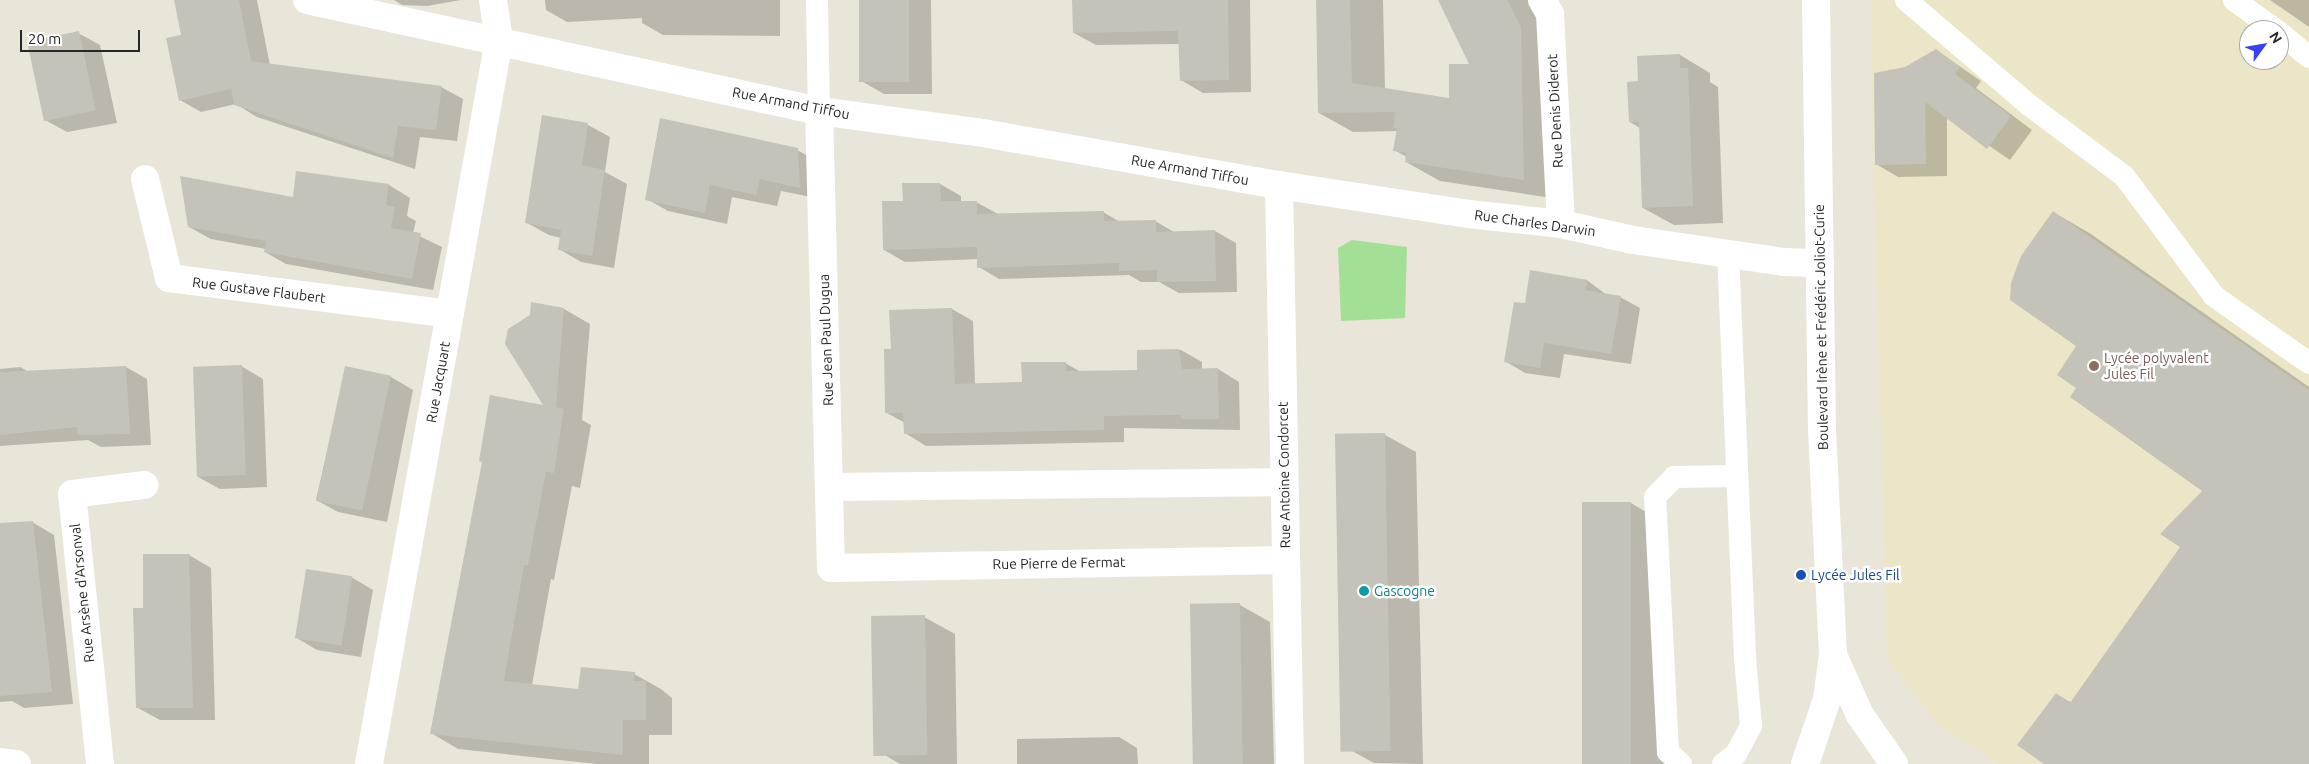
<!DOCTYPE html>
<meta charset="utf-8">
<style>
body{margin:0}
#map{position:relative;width:2309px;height:764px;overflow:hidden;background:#eae5d9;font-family:Ubuntu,sans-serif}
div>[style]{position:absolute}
.education>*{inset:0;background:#ece6c8}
.green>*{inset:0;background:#a3e095}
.shadow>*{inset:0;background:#0003}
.building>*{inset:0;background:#c5c2b9;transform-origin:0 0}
.service>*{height:22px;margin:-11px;padding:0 11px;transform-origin:11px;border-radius:11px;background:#fff}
.minor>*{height:28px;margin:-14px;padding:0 14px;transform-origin:14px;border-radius:14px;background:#fff}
.tertiary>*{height:28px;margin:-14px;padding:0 14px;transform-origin:14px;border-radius:14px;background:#fff}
.dots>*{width:14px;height:14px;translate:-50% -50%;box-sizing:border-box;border:2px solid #fff;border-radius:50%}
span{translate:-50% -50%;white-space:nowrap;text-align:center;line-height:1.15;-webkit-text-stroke:5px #fff;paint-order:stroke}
.street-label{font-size:14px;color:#272727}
.education-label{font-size:14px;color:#785e54}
.left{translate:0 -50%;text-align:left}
.transit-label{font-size:14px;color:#164399}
.culture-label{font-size:14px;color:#0d838f}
.north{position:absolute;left:2239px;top:20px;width:50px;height:50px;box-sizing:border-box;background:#fff;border:1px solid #a9a9a9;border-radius:50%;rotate:58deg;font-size:14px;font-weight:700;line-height:20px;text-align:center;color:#272727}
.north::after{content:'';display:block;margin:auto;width:18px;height:22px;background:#3940f6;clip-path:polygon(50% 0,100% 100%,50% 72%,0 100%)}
.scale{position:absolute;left:20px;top:30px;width:120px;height:22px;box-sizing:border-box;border:2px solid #272727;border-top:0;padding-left:6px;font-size:15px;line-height:18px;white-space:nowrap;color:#272727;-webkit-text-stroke:4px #fff;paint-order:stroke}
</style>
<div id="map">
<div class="education">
<div style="clip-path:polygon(evenodd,1871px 0,2309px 0,2309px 764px,1998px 764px,1938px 725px,1887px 659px,1871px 74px,1871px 0,2249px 30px,2279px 30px,2279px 60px,2249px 60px,2249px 30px)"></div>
</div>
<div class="green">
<div style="clip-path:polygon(1352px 240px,1407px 247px,1405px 318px,1341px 321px,1338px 248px)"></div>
</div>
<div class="shadow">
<div style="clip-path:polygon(175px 0,257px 0,270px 65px,441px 87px,463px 99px,457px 141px,420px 137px,415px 169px,257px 117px,236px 104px,201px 112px,180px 100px,183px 36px)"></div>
<div style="clip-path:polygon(394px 0,461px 0,427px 6px,402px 5px)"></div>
<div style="clip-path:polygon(545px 0,780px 0,780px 36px,663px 35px,642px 23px,642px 18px,567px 22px,546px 10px)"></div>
<div style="clip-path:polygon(861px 0,931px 0,932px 94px,884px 94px,863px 82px)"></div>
<div style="clip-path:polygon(1073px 0,1250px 0,1251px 92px,1203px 93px,1181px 80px,1180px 44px,1096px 45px,1074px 33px)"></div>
<div style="clip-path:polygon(1317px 0,1383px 0,1385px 89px,1451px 100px,1471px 65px,1439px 0,1530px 0,1555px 47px,1558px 199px,1440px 181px,1406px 162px,1407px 157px,1394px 150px,1398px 131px,1353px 132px,1319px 113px)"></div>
<div style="clip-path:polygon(2270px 0,2309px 0,2309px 27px)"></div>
<div style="clip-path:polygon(78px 33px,100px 45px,117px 123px,67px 132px,45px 120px)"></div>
<div style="clip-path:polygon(1936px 50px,1981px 81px,1976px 88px,2032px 130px,2010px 160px,1947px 117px,1947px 176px,1898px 177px,1876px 164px)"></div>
<div style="clip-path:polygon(1680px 55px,1710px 73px,1710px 82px,1718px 87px,1723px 223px,1674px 225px,1643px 208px,1640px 128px,1630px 122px,1639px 82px)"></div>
<div style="clip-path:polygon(544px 117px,588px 125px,610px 137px,605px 172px,627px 184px,614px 268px,581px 262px,559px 249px,561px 238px,549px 235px,527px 223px)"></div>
<div style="clip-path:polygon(797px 150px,819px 162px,821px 199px,781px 191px,777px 206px,732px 197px,727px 224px,668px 211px,647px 199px)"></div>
<div style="clip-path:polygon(940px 184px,961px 196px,961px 202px,976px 202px,998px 214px,1103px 212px,1120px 222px,1155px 221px,1174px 232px,1215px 231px,1236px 243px,1237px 292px,1179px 293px,1159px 282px,1141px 282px,1129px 275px,999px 279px,979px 267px,979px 259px,905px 262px,884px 250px,904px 203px)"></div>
<div style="clip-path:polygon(389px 185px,410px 198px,407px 216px,416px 221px,413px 233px,442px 247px,433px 290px,286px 264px,265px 252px,266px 249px,211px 239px,189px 227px,294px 198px)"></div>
<div style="clip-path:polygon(2053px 212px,2091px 234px,2309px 387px,2309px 764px,2046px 764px,2056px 694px,2072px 703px,2182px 547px,2204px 490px,2078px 388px,2078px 346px)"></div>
<div style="clip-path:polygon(1588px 281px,1607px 295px,1620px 297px,1640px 308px,1631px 364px,1564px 354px,1560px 378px,1525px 373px,1505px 361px,1526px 305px)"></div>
<div style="clip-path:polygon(564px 309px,590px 324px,582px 420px,591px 425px,580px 488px,572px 486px,554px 580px,551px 579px,532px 685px,579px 690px,634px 674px,661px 689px,672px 698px,672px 735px,649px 735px,649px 764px,597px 764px,458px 749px,431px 733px,546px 407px)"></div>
<div style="clip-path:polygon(952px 309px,973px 321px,975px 384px,1023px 383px,1065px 363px,1081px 372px,1138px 371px,1138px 351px,1181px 350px,1202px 362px,1202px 370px,1218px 369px,1239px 382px,1240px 430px,1124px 428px,1124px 442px,926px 446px,905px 433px,905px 423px,887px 413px,892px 351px)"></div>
<div style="clip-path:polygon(241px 366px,263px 379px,267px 487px,220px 489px,198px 477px)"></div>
<div style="clip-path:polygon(20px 367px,29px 372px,126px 367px,147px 379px,151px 445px,101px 447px,88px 440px,0 446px,0 369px)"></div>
<div style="clip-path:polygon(346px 368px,391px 377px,413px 390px,387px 522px,338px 512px,316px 500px)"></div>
<div style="clip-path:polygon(1385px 435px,1416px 452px,1423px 764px,1374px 763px,1343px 746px,1337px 436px)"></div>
<div style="clip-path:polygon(1631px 503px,1661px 521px,1666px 764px,1588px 764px)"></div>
<div style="clip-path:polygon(32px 522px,54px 535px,73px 704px,24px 708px,12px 701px,0 702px,0 525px)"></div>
<div style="clip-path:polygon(189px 555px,211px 568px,215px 720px,160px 720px,138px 708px,145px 609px)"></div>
<div style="clip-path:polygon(351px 577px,373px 590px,361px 657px,317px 650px,295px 637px)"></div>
<div style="clip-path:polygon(1240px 605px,1270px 622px,1274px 764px,1195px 764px)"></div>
<div style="clip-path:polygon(924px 617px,955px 634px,957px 764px,900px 764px,876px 750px)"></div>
<div style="clip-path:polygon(1119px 737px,1137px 748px,1138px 764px,1017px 764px,1017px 739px)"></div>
</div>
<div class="building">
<div style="clip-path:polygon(174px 0,239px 0,251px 61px,442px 86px,436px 130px,398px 126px,393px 158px,234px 105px,231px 89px,179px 101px,166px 38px,181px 35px)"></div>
<div style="left:859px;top:0;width:50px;height:82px"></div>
<div style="clip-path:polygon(1072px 0,1228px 0,1229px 80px,1180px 81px,1178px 31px,1073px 33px)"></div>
<div style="clip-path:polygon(1316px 0,1350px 0,1352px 83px,1449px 98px,1449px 64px,1469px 64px,1438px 0,1507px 0,1521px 27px,1524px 180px,1405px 162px,1406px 153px,1393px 151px,1397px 128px,1393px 128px,1395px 112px,1318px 113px)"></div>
<div style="left:79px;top:31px;width:81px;height:53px;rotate:78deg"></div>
<div style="clip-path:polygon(1936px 49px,1960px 67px,1955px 74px,2011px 116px,1987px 149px,1925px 102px,1926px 164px,1875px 165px,1874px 73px,1905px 67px)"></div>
<div style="clip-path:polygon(1680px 54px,1680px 68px,1688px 68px,1693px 206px,1642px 208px,1639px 122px,1629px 122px,1627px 82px,1638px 81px,1637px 56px)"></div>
<div style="clip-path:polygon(542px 115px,588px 123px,582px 165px,605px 170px,592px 256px,558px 250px,561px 230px,525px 223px)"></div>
<div style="clip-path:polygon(660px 118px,798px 148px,800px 188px,760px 179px,756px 195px,710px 185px,705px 213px,645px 200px)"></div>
<div style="clip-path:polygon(296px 171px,389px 184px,386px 205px,395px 207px,391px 228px,421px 233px,412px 279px,264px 252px,266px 241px,188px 227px,180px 176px,293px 197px)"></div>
<div style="clip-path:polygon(902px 183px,940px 183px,941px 201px,977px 201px,977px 214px,1104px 211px,1104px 221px,1156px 220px,1156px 232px,1215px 230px,1216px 281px,1157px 282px,1157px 270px,1119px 271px,1119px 263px,977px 268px,977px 247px,883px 250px,882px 201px,903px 201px)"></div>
<div style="clip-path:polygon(2053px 211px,2309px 390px,2309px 764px,2044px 764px,2017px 745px,2056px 693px,2070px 703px,2180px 547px,2160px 534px,2202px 491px,2070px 397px,2076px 388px,2057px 375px,2076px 346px,2010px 300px,2011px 283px,2021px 256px)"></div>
<div style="clip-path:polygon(1530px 270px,1588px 280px,1585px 290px,1621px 296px,1611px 354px,1544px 343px,1540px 368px,1504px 362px,1514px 302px,1525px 303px)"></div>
<div style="clip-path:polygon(531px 302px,564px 308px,556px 407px,564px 409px,554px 473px,546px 472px,528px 565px,524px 565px,504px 681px,578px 689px,581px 667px,635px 672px,634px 681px,646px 681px,646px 720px,623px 720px,623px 755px,430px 734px,482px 462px,479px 461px,490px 395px,543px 405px,505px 344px,508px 329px,530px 315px)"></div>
<div style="clip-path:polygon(952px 308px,955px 384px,1022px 382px,1021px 362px,1066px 362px,1066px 371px,1137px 370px,1137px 350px,1179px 349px,1182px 369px,1218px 368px,1219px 419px,1181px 419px,1181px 415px,1104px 416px,1104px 430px,904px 434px,903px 413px,885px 413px,884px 349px,891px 349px,889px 310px)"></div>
<div style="left:242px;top:365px;width:110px;height:49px;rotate:88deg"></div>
<div style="clip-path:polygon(126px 366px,130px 434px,78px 435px,77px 427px,0 435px,0 372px)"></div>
<div style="left:345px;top:366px;width:47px;height:138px;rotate:12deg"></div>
<div style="left:1385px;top:433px;width:318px;height:50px;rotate:89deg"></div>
<div style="left:1582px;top:502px;width:49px;height:262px"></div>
<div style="clip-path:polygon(33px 521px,52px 692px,0 696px,0 523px)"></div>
<div style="clip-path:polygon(143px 554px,189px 554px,193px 708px,136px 708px,133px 608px,143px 608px)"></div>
<div style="left:306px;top:569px;width:47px;height:70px;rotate:9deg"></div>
<div style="left:1240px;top:603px;width:161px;height:50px;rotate:89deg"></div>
<div style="left:925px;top:615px;width:140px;height:54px;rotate:89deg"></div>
</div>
<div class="service">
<div style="left:817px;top:0;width:111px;rotate:89deg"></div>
<div style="left:1906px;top:0;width:162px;rotate:40.5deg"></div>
<div style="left:2029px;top:105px;width:119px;rotate:36.8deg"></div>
<div style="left:2124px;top:176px;width:150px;rotate:53.1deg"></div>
<div style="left:2214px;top:296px;width:116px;rotate:35.2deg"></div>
<div style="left:2234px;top:0;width:52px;rotate:35.5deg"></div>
<div style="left:2279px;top:32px;width:39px;rotate:40deg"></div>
<div style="left:1681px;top:764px;width:18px;rotate:-137deg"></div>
<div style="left:1668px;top:752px;width:255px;rotate:-92.9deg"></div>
<div style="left:1655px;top:497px;width:28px;rotate:-46deg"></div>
<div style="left:1674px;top:477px;width:62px;rotate:-0.9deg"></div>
<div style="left:1723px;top:764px;width:16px;rotate:-38deg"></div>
<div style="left:1736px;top:754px;width:32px;rotate:-62deg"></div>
<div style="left:1751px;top:726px;width:68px;rotate:-95deg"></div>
<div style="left:1745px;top:658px;width:404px;rotate:-92.4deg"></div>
</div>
<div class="minor">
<div style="left:307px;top:0;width:524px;rotate:12.23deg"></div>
<div style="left:819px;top:111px;width:159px;rotate:7.6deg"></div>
<div style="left:977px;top:132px;width:307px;rotate:10deg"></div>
<div style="left:1279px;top:185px;width:191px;rotate:8.7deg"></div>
<div style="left:1468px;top:214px;width:94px;rotate:6.1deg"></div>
<div style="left:1561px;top:224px;width:74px;rotate:12.5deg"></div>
<div style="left:1633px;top:240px;width:153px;rotate:8.3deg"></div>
<div style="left:1784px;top:262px;width:36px;rotate:2deg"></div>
<div style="left:1542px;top:0;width:16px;rotate:60deg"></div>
<div style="left:1550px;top:14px;width:210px;rotate:87deg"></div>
<div style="left:819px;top:111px;width:457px;rotate:88.5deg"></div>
<div style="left:831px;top:568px;width:455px;rotate:-1deg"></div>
<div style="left:145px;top:179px;width:102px;rotate:76.4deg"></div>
<div style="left:169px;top:278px;width:283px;rotate:7.3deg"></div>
<div style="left:1279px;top:185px;width:579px;rotate:88.91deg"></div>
<div style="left:830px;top:487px;width:454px;rotate:-0.6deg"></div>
<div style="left:100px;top:764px;width:271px;rotate:-95.9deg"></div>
<div style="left:72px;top:494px;width:73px;rotate:-7.1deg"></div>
<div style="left:369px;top:764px;width:736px;rotate:-79.82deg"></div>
<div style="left:499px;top:40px;width:40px;rotate:-98.5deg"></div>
</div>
<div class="tertiary">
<div style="left:1833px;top:655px;width:66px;rotate:65.8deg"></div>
<div style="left:1860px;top:715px;width:60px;rotate:55.2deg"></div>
<div style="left:0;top:762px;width:17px;rotate:7deg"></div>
<div style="left:1805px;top:764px;width:69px;rotate:-71.3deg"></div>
<div style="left:1827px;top:699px;width:44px;rotate:-82.2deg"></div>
<div style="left:1833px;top:655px;width:225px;rotate:-92.8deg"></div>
<div style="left:1822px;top:430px;width:430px;rotate:-90.8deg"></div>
</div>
<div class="dots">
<div style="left:2094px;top:366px;background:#8d6e63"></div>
<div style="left:1801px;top:575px;background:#1a4fb4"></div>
<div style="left:1364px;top:591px;background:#0f9aa8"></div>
</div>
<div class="street-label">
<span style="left:791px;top:103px;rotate:11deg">Rue Armand Tiffou</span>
<span style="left:1555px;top:111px;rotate:-93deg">Rue Denis Diderot</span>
<span style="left:1190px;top:170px;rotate:10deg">Rue Armand Tiffou</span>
<span style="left:1535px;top:223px;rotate:8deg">Rue Charles Darwin</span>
<span style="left:259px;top:290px;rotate:7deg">Rue Gustave Flaubert</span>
<span style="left:1821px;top:327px;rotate:-91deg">Boulevard Irène et Frédéric Joliot-Curie</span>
<span style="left:826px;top:340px;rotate:-92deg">Rue Jean Paul Dugua</span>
<span style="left:438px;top:382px;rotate:-80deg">Rue Jacquart</span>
<span style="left:1284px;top:475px;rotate:-91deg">Rue Antoine Condorcet</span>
<span style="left:1059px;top:563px;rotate:-1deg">Rue Pierre de Fermat</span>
<span style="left:82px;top:593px;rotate:-96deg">Rue Arsène d'Arsonval</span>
</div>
<div class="education-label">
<span class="left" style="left:2104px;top:366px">Lycée polyvalent<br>Jules Fil</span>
</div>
<div class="transit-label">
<span class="left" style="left:1811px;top:575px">Lycée Jules Fil</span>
</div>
<div class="culture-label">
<span class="left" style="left:1374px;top:591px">Gascogne</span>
</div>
<div class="north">N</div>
<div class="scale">20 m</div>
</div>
